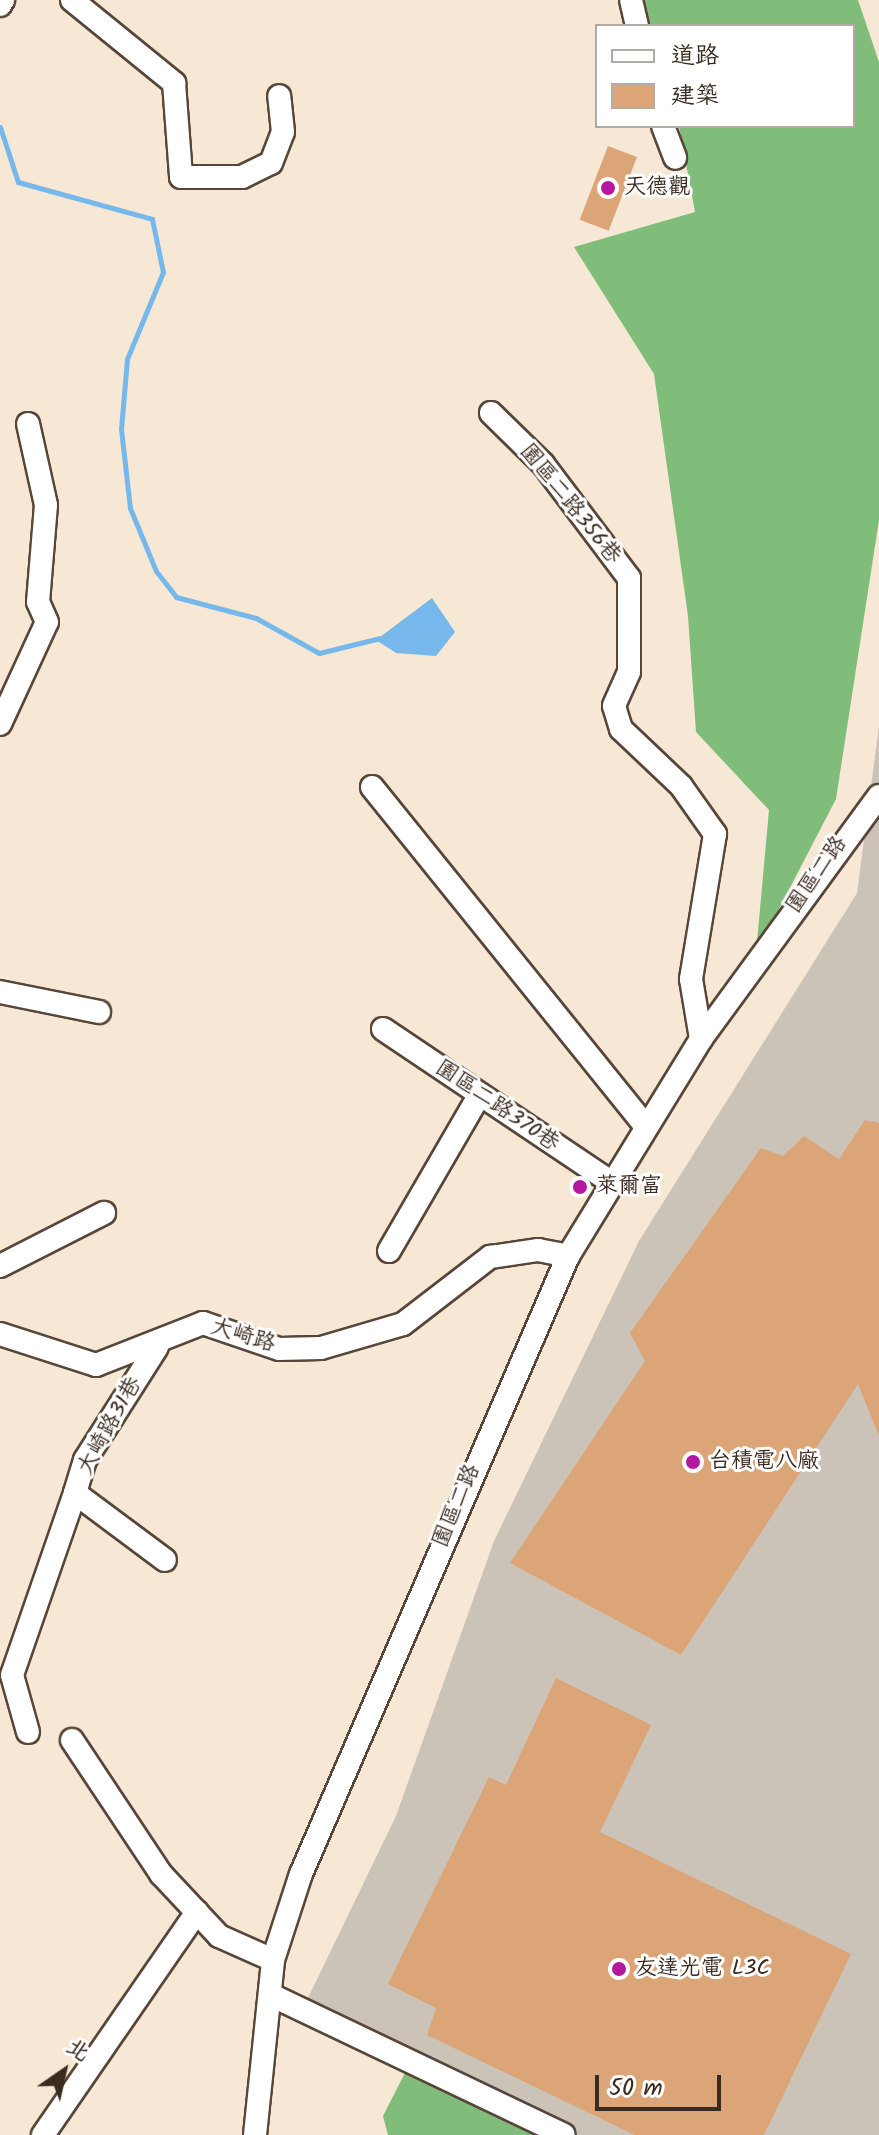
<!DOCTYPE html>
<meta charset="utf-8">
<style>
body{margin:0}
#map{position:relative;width:879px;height:2135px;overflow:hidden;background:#f6e8d4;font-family:Kalam,"LXGW WenKai TC",sans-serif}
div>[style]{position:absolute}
.industrial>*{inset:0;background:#cbc3b8}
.forest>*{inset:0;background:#80bc7a}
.water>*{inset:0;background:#76b8eb}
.stream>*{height:5px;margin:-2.5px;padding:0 2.5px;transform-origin:2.5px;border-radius:2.5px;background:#76b8eb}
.building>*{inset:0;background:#dba577;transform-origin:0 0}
.roads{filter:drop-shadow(2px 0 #574639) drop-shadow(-2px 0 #574639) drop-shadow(0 2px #574639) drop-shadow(0 -2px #574639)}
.minor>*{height:22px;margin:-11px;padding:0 11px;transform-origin:11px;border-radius:11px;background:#fff}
.dots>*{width:22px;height:22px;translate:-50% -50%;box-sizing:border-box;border:4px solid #fff;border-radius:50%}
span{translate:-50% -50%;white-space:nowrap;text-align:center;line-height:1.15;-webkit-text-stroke:6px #fff;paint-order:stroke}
.poi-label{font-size:22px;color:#3b2a1e}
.left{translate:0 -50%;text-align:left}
.street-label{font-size:22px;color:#3b2a1e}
.legend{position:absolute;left:595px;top:24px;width:260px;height:104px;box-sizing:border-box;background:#fff;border:2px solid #b1aaa5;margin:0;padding:10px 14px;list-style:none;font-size:24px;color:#3b2a1e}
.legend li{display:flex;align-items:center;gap:16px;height:40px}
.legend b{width:40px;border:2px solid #b1aaa5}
.north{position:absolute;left:24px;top:2031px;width:80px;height:80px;-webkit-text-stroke:6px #fff;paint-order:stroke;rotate:34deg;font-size:22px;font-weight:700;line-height:32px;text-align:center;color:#3b2a1e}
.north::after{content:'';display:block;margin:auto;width:28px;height:36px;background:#3b2a1e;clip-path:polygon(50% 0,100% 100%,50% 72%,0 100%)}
.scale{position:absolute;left:595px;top:2075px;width:126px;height:36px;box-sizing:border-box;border:4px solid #3b2a1e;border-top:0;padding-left:10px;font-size:24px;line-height:28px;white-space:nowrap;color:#3b2a1e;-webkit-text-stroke:6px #fff;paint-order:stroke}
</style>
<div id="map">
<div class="industrial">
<div style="clip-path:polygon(879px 726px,879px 2135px,576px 2135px,332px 2019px,308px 1998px,396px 1816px,494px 1541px,639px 1241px,857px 893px)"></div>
</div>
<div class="forest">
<div style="clip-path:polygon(621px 0,858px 0,879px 62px,879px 520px,836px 799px,756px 953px,769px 810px,696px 732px,688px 616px,654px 374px,574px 247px,695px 212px,679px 126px,853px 126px,853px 26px,647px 26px)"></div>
<div style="clip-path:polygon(408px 2067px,551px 2135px,388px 2135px,383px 2116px)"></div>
</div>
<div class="water">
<div style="clip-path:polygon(432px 598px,455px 632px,436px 656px,396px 653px,376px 640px)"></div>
</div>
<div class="stream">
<div style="left:0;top:127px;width:58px;rotate:71.9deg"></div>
<div style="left:18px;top:182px;width:139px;rotate:15.4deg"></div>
<div style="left:152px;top:219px;width:54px;rotate:78.3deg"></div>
<div style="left:163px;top:272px;width:94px;rotate:112.5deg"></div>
<div style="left:127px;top:359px;width:70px;rotate:94.9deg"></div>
<div style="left:121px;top:429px;width:80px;rotate:83.5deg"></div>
<div style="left:130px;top:508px;width:68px;rotate:67.6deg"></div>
<div style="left:156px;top:571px;width:33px;rotate:52deg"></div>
<div style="left:176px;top:597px;width:83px;rotate:14.7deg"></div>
<div style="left:256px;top:618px;width:72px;rotate:29.1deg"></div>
<div style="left:319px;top:653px;width:63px;rotate:-13.8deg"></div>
</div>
<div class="building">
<div style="left:608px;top:146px;width:31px;height:79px;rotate:21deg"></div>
<div style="clip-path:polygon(865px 1120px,879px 1123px,879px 1436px,858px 1384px,681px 1655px,510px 1563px,645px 1361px,630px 1333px,761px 1148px,783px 1156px,804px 1136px,839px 1159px)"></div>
<div style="clip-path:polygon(556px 1678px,651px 1725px,600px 1832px,851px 1954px,764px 2135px,635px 2135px,427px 2035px,436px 2008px,388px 1984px,489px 1777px,506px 1785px)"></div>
</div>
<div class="roads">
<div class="minor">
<div style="left:72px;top:0;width:132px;rotate:39.1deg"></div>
<div style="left:174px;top:83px;width:94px;rotate:85.7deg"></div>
<div style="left:181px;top:177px;width:61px"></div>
<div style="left:242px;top:177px;width:32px;rotate:-26deg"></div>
<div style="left:271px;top:163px;width:33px;rotate:-69deg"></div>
<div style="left:283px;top:132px;width:36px;rotate:-96deg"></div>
<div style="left:631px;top:0;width:27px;rotate:77deg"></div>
<div style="left:0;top:5px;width:6px;rotate:-59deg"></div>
<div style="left:663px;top:126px;width:34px;rotate:69deg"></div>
<div style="left:491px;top:413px;width:73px;rotate:44.4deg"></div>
<div style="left:543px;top:464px;width:143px;rotate:53deg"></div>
<div style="left:629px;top:578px;width:94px;rotate:90deg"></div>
<div style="left:629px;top:672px;width:37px;rotate:114deg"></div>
<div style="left:614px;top:706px;width:24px;rotate:73deg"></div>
<div style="left:621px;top:729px;width:83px;rotate:43.5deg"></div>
<div style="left:681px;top:786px;width:59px;rotate:54.7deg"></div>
<div style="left:715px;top:834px;width:147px;rotate:99.4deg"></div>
<div style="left:691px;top:979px;width:61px;rotate:80.5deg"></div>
<div style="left:0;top:724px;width:112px;rotate:-65.3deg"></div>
<div style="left:47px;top:622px;width:22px;rotate:-114deg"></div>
<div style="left:38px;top:602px;width:97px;rotate:-85.3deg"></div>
<div style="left:46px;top:505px;width:83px;rotate:-102.5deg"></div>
<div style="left:372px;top:787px;width:433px;rotate:51.1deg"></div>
<div style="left:0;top:992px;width:101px;rotate:11.4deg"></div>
<div style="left:383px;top:1029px;width:275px;rotate:33.9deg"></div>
<div style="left:389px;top:1251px;width:181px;rotate:-59.9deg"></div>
<div style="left:0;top:1266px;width:117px;rotate:-27deg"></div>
<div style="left:0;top:1334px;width:101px;rotate:17.9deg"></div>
<div style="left:96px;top:1365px;width:115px;rotate:-21.4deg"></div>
<div style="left:203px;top:1323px;width:80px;rotate:18.9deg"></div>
<div style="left:279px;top:1349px;width:42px;rotate:-1.4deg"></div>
<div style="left:321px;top:1348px;width:85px;rotate:-16.3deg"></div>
<div style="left:403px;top:1324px;width:110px;rotate:-37.6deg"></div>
<div style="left:490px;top:1257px;width:49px;rotate:-8.3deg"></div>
<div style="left:538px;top:1250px;width:31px;rotate:11deg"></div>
<div style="left:157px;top:1347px;width:134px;rotate:122.5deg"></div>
<div style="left:85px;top:1460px;width:34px;rotate:107deg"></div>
<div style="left:75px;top:1493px;width:112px;rotate:36.7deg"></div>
<div style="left:28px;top:1732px;width:59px;rotate:-105.7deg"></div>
<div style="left:12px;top:1675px;width:193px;rotate:-70.9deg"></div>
<div style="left:72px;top:1740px;width:161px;rotate:56.4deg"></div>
<div style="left:161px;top:1874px;width:85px;rotate:46.9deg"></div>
<div style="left:219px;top:1936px;width:59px;rotate:24deg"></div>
<div style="left:273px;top:1996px;width:322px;rotate:25.5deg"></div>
<div style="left:43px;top:2135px;width:271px;rotate:-55.4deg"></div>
<div style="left:255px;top:2135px;width:176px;rotate:-84.1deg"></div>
<div style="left:273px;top:1960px;width:90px;rotate:-72deg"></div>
<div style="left:301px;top:1874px;width:673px;rotate:-66.63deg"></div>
<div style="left:568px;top:1256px;width:255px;rotate:-58.5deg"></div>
<div style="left:701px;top:1039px;width:301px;rotate:-53.8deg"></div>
</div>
</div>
<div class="dots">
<div style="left:608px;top:188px;background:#b5179e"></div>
<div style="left:580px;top:1187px;background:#b5179e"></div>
<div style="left:693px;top:1462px;background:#b5179e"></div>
<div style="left:619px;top:1969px;background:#b5179e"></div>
</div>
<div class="poi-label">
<span class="left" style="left:624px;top:188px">天德觀</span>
<span class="left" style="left:596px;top:1187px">萊爾富</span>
<span class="left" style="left:709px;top:1462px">台積電八廠</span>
<span class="left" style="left:635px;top:1969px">友達光電 L3C</span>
</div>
<div class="street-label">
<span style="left:570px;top:504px;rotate:51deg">園區二路356巷</span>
<span style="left:817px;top:875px;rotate:-55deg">園區二路</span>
<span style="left:497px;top:1106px;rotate:34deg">園區二路370巷</span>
<span style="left:243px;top:1336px;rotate:17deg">大崎路</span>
<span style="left:110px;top:1426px;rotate:-61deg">大崎路31巷</span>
<span style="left:457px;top:1506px;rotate:-67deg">園區二路</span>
</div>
<ul class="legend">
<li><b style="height:10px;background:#fff"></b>道路</li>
<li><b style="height:22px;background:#dba577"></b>建築</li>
</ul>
<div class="north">北</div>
<div class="scale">50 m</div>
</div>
